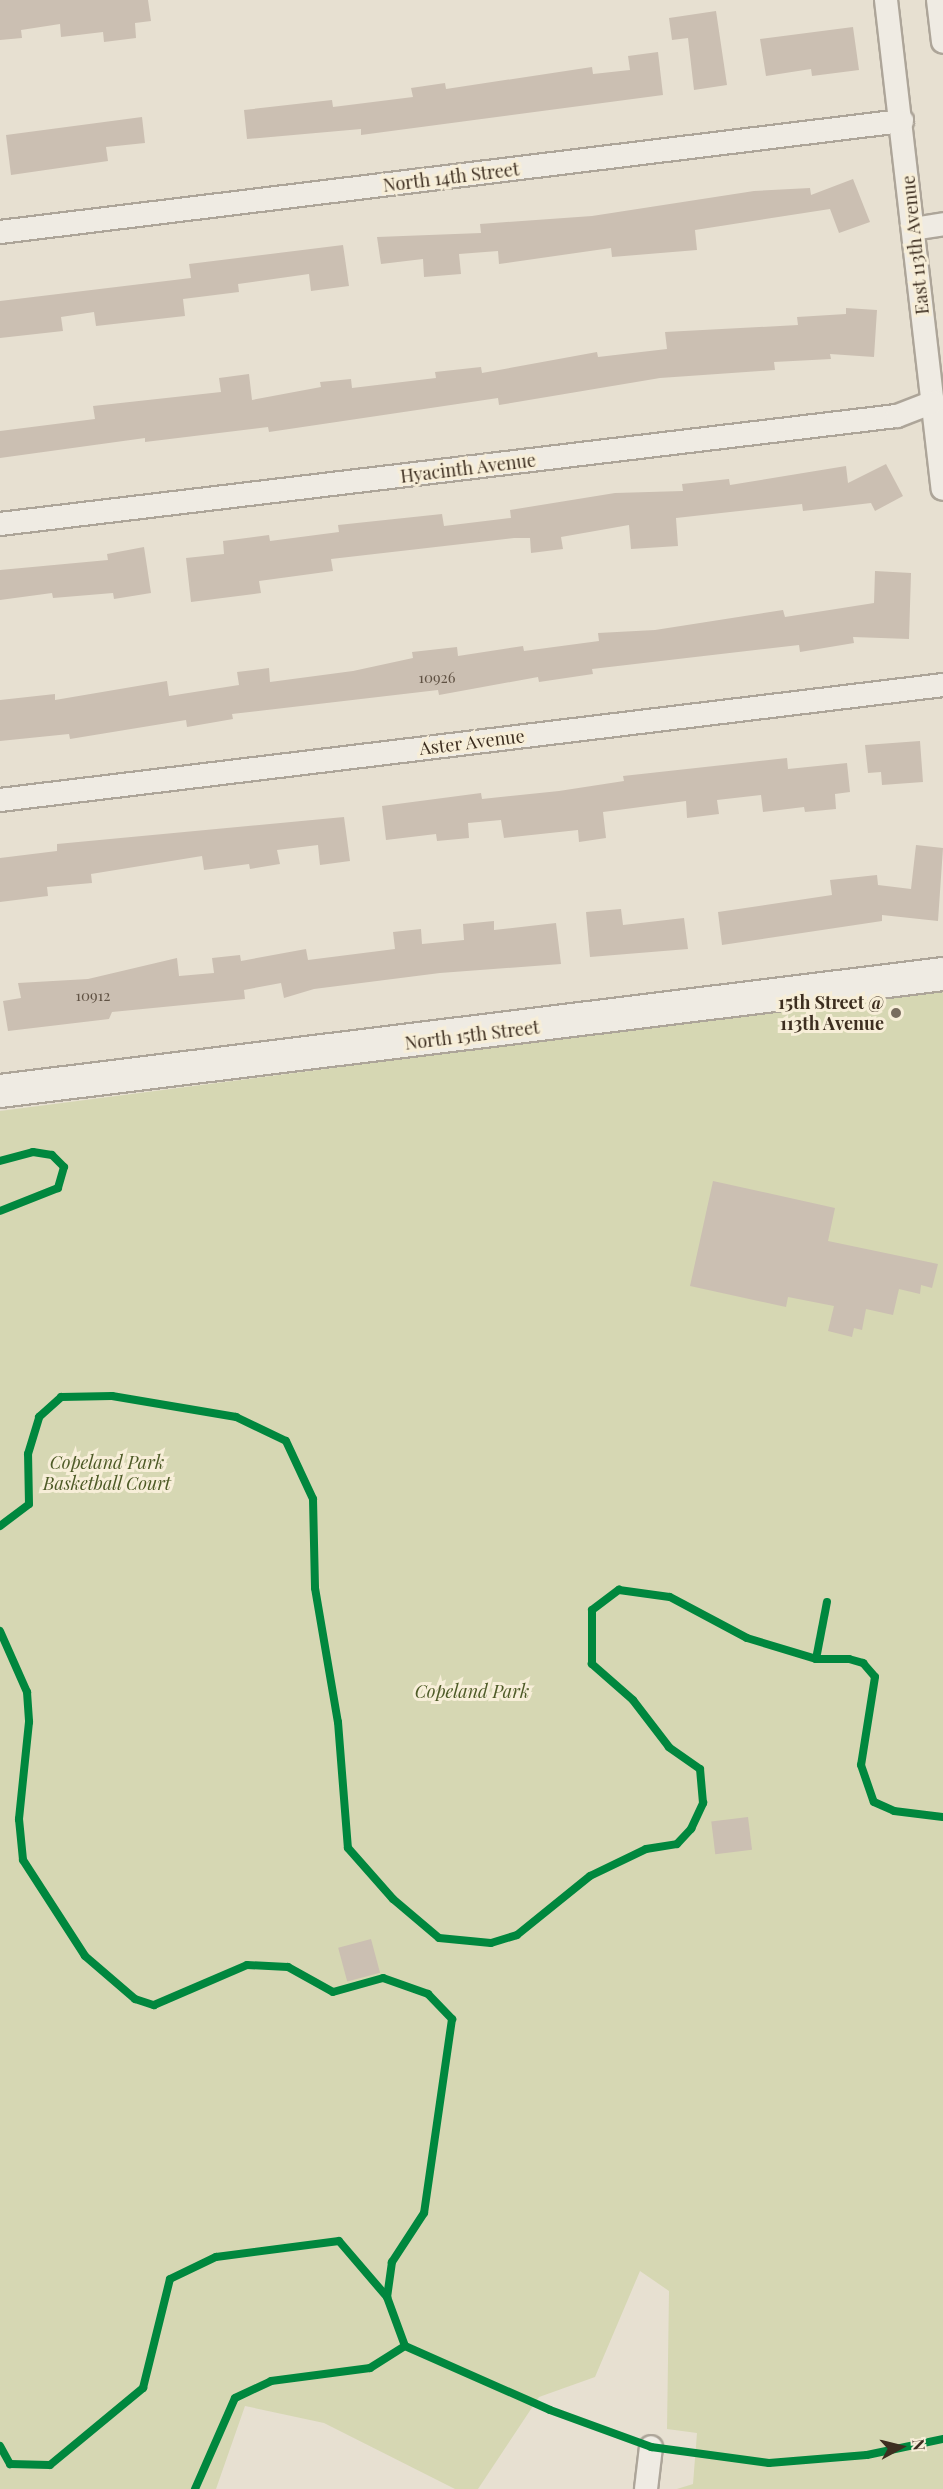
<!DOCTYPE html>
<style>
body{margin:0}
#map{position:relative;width:943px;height:2489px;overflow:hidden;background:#e7e0d1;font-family:"Playfair Display",serif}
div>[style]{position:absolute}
.green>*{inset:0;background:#d6d7b3}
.building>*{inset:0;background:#cbbfb2;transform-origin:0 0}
.roads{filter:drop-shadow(2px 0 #ada599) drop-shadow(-2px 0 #ada599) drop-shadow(0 2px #ada599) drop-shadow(0 -2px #ada599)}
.street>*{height:22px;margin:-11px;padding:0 11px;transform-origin:11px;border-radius:11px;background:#efebe3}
.secondary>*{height:32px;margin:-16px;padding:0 16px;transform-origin:16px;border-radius:16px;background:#efebe3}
.cycleway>*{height:8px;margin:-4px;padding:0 4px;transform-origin:4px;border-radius:4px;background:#00873e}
.dots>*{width:16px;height:16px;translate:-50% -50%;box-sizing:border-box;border:3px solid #f7eed8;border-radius:50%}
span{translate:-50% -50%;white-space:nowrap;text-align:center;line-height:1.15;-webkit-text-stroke:6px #f7eed8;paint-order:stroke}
.number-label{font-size:15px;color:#605244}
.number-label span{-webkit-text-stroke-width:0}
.street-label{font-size:18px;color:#3d2e20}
.poi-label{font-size:18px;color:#3d2e20;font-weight:700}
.right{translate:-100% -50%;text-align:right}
.park-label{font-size:18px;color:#4d5a26;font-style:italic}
.north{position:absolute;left:871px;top:2417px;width:60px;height:60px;-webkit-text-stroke:4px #f7eed8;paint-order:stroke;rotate:83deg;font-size:16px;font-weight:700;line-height:24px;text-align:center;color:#3d2e20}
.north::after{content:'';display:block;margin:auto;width:21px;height:27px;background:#3d2e20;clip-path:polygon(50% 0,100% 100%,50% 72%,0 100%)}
</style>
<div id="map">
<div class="green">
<div style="clip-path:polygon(943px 989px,943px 2489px,677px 2489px,693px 2484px,697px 2433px,667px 2429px,669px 2291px,640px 2271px,595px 2377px,539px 2397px,478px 2489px,455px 2489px,324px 2423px,245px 2406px,216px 2489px,0 2489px,0 1111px)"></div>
</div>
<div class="building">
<div style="clip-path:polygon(0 0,148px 0,151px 21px,135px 23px,136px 38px,104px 42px,103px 32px,61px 37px,60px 24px,21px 30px,22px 38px,0 40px)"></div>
<div style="clip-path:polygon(716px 11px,727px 85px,694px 90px,688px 38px,672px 40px,669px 18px)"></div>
<div style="clip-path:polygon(853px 27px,859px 70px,812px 76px,811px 69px,766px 76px,760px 39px)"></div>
<div style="clip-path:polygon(658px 52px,663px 95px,361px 135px,361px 129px,247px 139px,244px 110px,332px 100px,333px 107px,413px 97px,411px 88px,445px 83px,446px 89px,592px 67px,593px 74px,630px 70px,628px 56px)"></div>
<div style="clip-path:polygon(142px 117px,145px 143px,106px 147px,108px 161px,11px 175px,6px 135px)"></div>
<div style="clip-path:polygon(853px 179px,870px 222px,839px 233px,830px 209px,695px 230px,697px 250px,612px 257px,611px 248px,499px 264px,498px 251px,459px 254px,461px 274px,424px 277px,423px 259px,381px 264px,377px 237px,481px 233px,480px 224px,592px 216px,754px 191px,810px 188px,811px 195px)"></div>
<div style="clip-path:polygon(343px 245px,349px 286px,311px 291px,309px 274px,238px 284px,239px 292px,183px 299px,185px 316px,96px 326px,94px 312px,61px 317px,63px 331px,0 338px,0 301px,191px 278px,189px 264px)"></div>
<div style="clip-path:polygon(846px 308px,877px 310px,874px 357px,830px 354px,831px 359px,774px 362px,775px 370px,660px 378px,499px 405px,498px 398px,269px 432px,268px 427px,145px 442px,145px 438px,0 458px,0 431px,95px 419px,93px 406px,221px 392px,219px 378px,249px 374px,252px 400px,321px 387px,320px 382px,351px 379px,352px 388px,436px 378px,435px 372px,481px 367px,482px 373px,597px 352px,598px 357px,667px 349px,665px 332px,798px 325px,797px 317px,846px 314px)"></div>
<div style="clip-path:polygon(886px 464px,903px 496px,875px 511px,871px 503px,803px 511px,802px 504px,676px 518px,678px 546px,631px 549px,629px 525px,561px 537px,563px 549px,531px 553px,530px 538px,514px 538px,331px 559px,333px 571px,259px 581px,261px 593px,191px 602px,186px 558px,224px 554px,223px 541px,269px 535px,270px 541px,339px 532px,338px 525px,442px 514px,444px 526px,511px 518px,510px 510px,615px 493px,683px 491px,682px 484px,729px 479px,730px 485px,846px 466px,848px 483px)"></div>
<div style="clip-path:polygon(144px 547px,151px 593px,114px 599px,113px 593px,53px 598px,52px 593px,0 600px,0 570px,108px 560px,107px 554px)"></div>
<div style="clip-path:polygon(875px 571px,911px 573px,909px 639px,853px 637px,854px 643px,800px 652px,799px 645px,592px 669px,593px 674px,539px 682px,538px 677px,439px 695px,438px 690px,232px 714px,233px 719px,187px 727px,186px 720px,70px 739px,69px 734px,0 741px,0 700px,55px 694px,55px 700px,167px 681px,169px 696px,239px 685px,237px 672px,269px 668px,270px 682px,353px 671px,413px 658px,412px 652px,457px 647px,458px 656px,523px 646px,524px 651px,599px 641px,598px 633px,655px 630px,783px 610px,785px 617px,874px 603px)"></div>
<div style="clip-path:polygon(920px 741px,923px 782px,882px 785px,881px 772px,868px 773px,865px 745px)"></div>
<div style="clip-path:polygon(787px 758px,788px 769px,847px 763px,850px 792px,835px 794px,836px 809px,805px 812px,804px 807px,763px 812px,761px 795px,717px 800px,719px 814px,687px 818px,686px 801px,603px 812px,606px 838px,579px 842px,578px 830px,504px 838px,501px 820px,468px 823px,469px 838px,437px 841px,436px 834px,386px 840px,382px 806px,481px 793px,482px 799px,559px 791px,624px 781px,623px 776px)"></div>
<div style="clip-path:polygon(344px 817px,350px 861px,320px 865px,318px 845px,277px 850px,280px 864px,250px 869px,249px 864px,204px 870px,202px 856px,91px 874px,92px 883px,47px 887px,48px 896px,0 902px,0 858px,57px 851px,57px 844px)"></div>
<div style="clip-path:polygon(916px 845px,943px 848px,938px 921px,882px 915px,882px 921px,722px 945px,718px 912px,832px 895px,830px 880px,877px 875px,878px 885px,911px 889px)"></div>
<div style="clip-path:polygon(621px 909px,623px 925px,684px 918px,688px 949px,590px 957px,586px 912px)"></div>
<div style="clip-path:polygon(494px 921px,494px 930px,556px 923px,561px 964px,440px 973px,314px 989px,284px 998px,281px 983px,244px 990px,245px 999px,112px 1012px,109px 1019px,8px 1031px,3px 1001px,21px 998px,18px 983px,88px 979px,177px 958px,179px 976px,214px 973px,212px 958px,240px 955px,241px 961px,306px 949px,308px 960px,395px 949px,393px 932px,421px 929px,422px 944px,464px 940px,463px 924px)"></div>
<div style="clip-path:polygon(713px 1181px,835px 1208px,828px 1241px,938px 1264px,932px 1288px,921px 1285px,920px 1294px,899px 1289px,893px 1315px,866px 1309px,862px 1330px,854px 1328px,852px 1337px,828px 1331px,834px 1306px,788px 1297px,786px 1307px,690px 1286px)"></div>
<div style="left:748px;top:1817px;width:33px;height:37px;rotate:83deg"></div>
<div style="left:371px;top:1939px;width:35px;height:34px;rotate:75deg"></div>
</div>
<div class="roads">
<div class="street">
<div style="left:886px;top:0;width:492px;rotate:83.4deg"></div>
<div style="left:938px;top:0;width:42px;rotate:83.2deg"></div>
<div style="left:913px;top:229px;width:30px;rotate:-9deg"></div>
<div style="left:0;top:232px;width:909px;rotate:-7.02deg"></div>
<div style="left:0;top:524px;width:903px;rotate:-6.87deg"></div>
<div style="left:897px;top:416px;width:39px;rotate:-21deg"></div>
<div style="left:0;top:800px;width:950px;rotate:-6.95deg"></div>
<div style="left:646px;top:2489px;width:42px;rotate:-83.2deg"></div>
</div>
<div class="secondary">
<div style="left:0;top:1091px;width:950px;rotate:-7.07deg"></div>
</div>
</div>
<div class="cycleway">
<div style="left:0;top:1161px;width:34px;rotate:-15deg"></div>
<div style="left:33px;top:1152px;width:19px;rotate:9deg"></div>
<div style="left:52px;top:1155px;width:17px;rotate:45deg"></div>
<div style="left:64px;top:1167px;width:22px;rotate:106deg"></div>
<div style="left:58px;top:1188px;width:62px;rotate:158.4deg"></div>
<div style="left:0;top:1526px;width:36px;rotate:-37deg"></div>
<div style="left:29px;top:1504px;width:50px;rotate:-91.1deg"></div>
<div style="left:28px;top:1454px;width:39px;rotate:-73deg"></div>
<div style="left:39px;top:1417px;width:30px;rotate:-42deg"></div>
<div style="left:61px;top:1397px;width:51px;rotate:-1.1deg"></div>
<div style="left:112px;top:1396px;width:126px;rotate:9.6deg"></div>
<div style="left:236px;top:1417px;width:55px;rotate:25.6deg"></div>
<div style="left:286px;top:1441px;width:64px;rotate:65deg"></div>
<div style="left:313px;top:1499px;width:89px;rotate:88.7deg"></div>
<div style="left:315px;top:1588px;width:136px;rotate:80.3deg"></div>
<div style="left:338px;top:1722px;width:126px;rotate:85.5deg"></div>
<div style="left:348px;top:1848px;width:68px;rotate:48.6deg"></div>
<div style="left:393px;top:1899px;width:60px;rotate:40.3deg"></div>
<div style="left:439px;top:1938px;width:52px;rotate:5.5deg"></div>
<div style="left:491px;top:1943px;width:27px;rotate:-17deg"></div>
<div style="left:517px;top:1935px;width:94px;rotate:-38.9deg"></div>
<div style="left:590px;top:1876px;width:62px;rotate:-25.7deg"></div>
<div style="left:646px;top:1849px;width:31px;rotate:-9deg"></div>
<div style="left:677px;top:1844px;width:21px;rotate:-47deg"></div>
<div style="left:691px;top:1829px;width:29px;rotate:-65deg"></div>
<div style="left:703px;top:1803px;width:34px;rotate:-95deg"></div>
<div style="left:700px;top:1769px;width:38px;rotate:-145deg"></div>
<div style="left:669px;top:1747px;width:59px;rotate:-127.5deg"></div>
<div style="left:633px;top:1700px;width:55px;rotate:-138.7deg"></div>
<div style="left:592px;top:1664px;width:54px;rotate:-90deg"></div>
<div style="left:592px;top:1610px;width:34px;rotate:-37deg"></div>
<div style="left:619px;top:1590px;width:51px;rotate:7.8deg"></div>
<div style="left:670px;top:1597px;width:87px;rotate:28deg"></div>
<div style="left:747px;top:1638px;width:72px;rotate:16.9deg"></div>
<div style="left:816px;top:1659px;width:58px;rotate:-79.1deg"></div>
<div style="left:0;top:1631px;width:67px;rotate:66.1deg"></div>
<div style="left:27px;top:1692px;width:30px;rotate:86deg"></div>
<div style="left:29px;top:1722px;width:98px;rotate:95.9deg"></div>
<div style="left:19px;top:1819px;width:41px;rotate:84.4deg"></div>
<div style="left:23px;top:1860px;width:114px;rotate:57.1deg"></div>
<div style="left:85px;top:1956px;width:66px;rotate:40.7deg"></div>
<div style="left:135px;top:1999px;width:20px;rotate:18deg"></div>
<div style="left:154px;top:2005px;width:101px;rotate:-23.3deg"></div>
<div style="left:247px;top:1965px;width:41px;rotate:2.8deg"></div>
<div style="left:288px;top:1967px;width:51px;rotate:29.1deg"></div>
<div style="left:333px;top:1992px;width:52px;rotate:-15.6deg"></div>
<div style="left:383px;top:1978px;width:48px;rotate:19.6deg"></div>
<div style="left:428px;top:1994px;width:35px;rotate:46deg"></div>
<div style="left:452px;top:2019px;width:196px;rotate:98.2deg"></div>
<div style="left:424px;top:2213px;width:59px;rotate:123.1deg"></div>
<div style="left:392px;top:2262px;width:35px;rotate:98deg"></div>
<div style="left:816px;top:1659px;width:33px"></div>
<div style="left:849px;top:1659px;width:15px;rotate:16deg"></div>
<div style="left:863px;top:1663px;width:18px;rotate:49deg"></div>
<div style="left:875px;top:1677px;width:89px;rotate:99deg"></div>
<div style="left:861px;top:1765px;width:39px;rotate:71deg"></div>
<div style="left:874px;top:1802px;width:22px;rotate:24deg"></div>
<div style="left:894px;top:1811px;width:49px;rotate:7deg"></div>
<div style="left:0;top:2446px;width:21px;rotate:61deg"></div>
<div style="left:10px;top:2464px;width:40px;rotate:1.4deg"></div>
<div style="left:50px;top:2465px;width:121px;rotate:-39.6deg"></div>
<div style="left:143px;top:2388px;width:112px;rotate:-76.1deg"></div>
<div style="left:170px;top:2279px;width:51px;rotate:-25.6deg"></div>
<div style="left:216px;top:2257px;width:124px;rotate:-7.4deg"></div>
<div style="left:339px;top:2241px;width:74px;rotate:49.4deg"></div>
<div style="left:387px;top:2297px;width:52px;rotate:69.8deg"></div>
<div style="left:405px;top:2346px;width:158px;rotate:23.8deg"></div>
<div style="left:550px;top:2410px;width:108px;rotate:20.1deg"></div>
<div style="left:651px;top:2447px;width:119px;rotate:7.7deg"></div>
<div style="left:769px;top:2463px;width:98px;rotate:-4.7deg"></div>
<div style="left:867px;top:2455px;width:78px;rotate:-11.9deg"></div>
<div style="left:195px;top:2489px;width:99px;rotate:-66.3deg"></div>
<div style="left:235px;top:2398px;width:40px;rotate:-25deg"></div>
<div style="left:271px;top:2381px;width:100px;rotate:-7.5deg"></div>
<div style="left:370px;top:2368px;width:41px;rotate:-32.2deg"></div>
</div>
<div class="dots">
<div style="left:896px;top:1013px;background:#786c5e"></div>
</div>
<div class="number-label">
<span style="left:437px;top:678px">10926</span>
<span style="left:93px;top:996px">10912</span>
</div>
<div class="street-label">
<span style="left:451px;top:177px;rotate:-7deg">North 14th Street</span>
<span style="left:915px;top:245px;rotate:-96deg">East 113th Avenue</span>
<span style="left:468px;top:468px;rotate:-7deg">Hyacinth Avenue</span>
<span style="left:472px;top:742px;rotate:-7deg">Aster Avenue</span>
<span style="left:472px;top:1035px;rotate:-7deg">North 15th Street</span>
</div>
<div class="poi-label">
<span class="right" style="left:884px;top:1013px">15th Street @<br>113th Avenue</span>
</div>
<div class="park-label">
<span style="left:107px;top:1473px">Copeland Park<br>Basketball Court</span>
<span style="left:472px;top:1691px">Copeland Park</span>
</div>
<div class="north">N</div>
</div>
